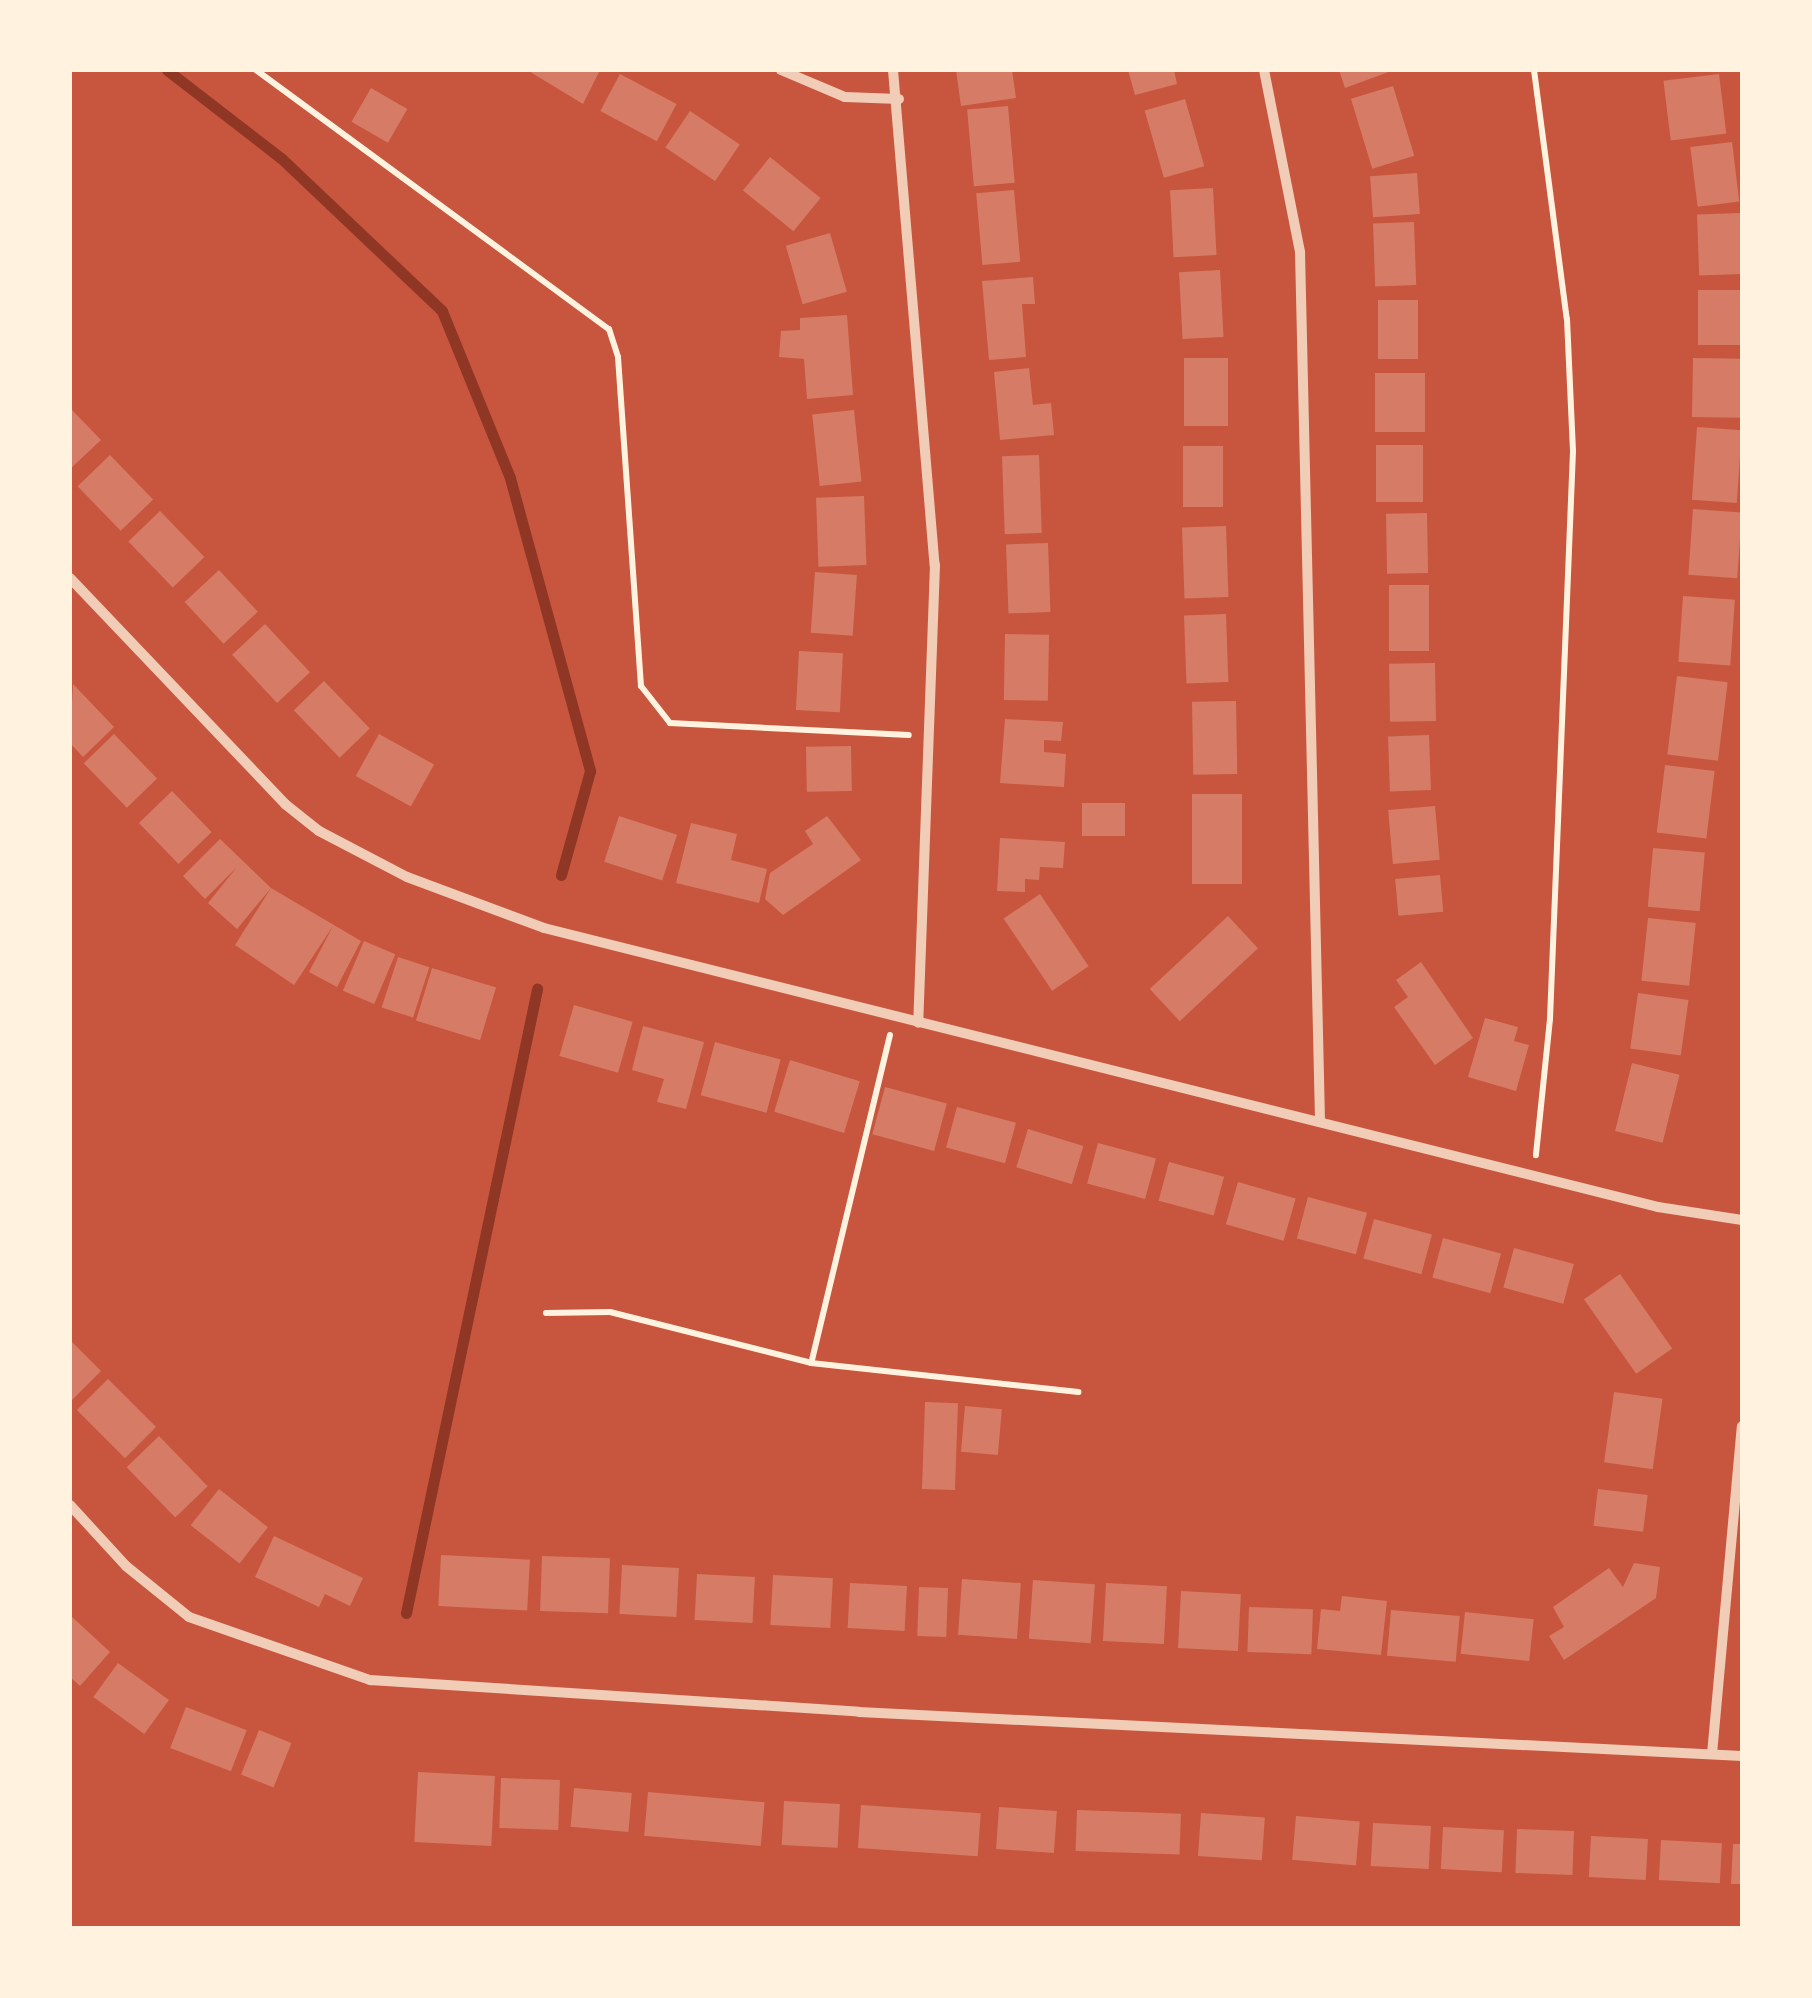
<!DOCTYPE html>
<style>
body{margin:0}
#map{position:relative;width:1812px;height:1998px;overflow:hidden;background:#c8553d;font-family:"Sofia Sans Condensed",sans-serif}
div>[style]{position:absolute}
.stream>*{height:11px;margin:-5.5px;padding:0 5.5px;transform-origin:5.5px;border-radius:5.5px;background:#8f3625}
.building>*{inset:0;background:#d67c66;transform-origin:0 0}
.path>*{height:6px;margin:-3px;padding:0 3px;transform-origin:3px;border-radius:3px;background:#fff3e0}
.minor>*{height:10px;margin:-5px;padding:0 5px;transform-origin:5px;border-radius:5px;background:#f1ccb7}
span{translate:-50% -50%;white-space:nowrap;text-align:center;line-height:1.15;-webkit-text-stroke:9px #fff3e0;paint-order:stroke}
.frame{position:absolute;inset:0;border:72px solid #fff3e0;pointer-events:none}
</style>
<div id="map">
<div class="stream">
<div style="left:167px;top:70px;width:144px;rotate:37.7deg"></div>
<div style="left:281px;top:158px;width:222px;rotate:43.5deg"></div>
<div style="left:442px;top:311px;width:180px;rotate:67.8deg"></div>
<div style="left:510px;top:478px;width:304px;rotate:74.7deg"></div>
<div style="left:590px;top:771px;width:108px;rotate:105.6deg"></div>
<div style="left:406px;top:1613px;width:638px;rotate:-78.14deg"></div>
</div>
<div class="building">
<div style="clip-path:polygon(527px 70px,600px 70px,583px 104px)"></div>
<div style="clip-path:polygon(956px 70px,1012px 70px,1016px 98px,961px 106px)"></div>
<div style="clip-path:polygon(1128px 70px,1174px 70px,1177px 84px,1135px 95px)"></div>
<div style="clip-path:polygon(1339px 70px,1394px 70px,1345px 88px)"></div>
<div style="left:620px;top:74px;width:64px;height:42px;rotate:28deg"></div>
<div style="left:1719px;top:74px;width:60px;height:56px;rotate:83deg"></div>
<div style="left:1393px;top:86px;width:73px;height:44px;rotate:73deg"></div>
<div style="left:371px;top:88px;width:42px;height:39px;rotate:30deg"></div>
<div style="left:1185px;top:99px;width:70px;height:42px;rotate:74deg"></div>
<div style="left:1008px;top:106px;width:77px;height:41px;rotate:85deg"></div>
<div style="left:690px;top:111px;width:60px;height:44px;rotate:34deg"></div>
<div style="left:1732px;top:142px;width:60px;height:42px;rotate:83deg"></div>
<div style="left:770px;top:157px;width:65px;height:43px;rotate:39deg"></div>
<div style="left:1417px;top:173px;width:41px;height:47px;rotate:86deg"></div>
<div style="left:1213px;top:188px;width:67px;height:43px;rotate:87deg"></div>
<div style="left:1014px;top:190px;width:72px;height:38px;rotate:85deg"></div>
<div style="left:1740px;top:213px;width:61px;height:43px;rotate:88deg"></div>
<div style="left:1414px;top:222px;width:63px;height:41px;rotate:88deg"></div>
<div style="left:830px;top:233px;width:61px;height:46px;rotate:74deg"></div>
<div style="left:1220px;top:270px;width:67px;height:41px;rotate:87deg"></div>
<div style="clip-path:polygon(1033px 277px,1035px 304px,1022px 304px,1026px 357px,989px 360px,982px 281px)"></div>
<div style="left:1698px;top:290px;width:44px;height:55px"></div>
<div style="left:1378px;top:300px;width:40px;height:59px"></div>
<div style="clip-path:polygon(847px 315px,853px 395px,807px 399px,804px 359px,779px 357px,781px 331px,800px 330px,800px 318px)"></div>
<div style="left:1184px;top:358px;width:44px;height:68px"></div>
<div style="left:1693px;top:358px;width:49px;height:59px;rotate:1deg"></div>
<div style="clip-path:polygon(1029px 368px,1033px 405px,1051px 403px,1054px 435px,1000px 440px,994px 372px)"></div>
<div style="left:1375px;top:373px;width:50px;height:59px"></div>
<div style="clip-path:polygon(70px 408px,101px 440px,70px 469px)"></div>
<div style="left:854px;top:410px;width:72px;height:42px;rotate:84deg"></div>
<div style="left:1697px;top:427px;width:45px;height:73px;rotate:4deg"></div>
<div style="left:1376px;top:445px;width:47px;height:57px"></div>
<div style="left:1183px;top:446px;width:40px;height:61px"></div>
<div style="left:110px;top:455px;width:62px;height:45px;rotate:46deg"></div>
<div style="left:1039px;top:455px;width:78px;height:37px;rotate:88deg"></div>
<div style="left:864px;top:496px;width:69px;height:48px;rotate:88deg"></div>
<div style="left:1693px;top:509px;width:49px;height:66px;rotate:4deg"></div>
<div style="left:160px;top:511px;width:64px;height:44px;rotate:46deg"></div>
<div style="left:1427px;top:513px;width:60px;height:41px;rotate:89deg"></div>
<div style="left:1226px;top:526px;width:71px;height:44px;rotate:88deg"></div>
<div style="left:1048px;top:543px;width:69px;height:42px;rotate:88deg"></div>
<div style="left:219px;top:570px;width:57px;height:47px;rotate:47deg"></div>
<div style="left:815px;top:572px;width:42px;height:61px;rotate:4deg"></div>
<div style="left:1389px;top:585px;width:40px;height:66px"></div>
<div style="left:1683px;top:596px;width:52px;height:66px;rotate:4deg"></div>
<div style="left:1226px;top:614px;width:68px;height:42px;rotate:88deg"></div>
<div style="left:265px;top:624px;width:66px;height:45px;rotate:47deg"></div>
<div style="left:1005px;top:634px;width:44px;height:66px;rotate:1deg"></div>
<div style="left:799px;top:651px;width:44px;height:59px;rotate:3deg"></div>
<div style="left:1435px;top:663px;width:58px;height:46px;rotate:89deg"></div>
<div style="left:1677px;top:676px;width:51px;height:79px;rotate:7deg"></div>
<div style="left:324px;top:681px;width:66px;height:42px;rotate:46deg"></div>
<div style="clip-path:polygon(73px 684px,114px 727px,83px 757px,70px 743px)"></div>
<div style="left:1236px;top:701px;width:73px;height:44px;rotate:89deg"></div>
<div style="clip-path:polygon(1005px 719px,1063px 722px,1061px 741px,1044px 740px,1044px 752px,1066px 754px,1064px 787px,1000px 783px)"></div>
<div style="left:114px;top:734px;width:62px;height:42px;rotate:46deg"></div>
<div style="left:379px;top:734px;width:63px;height:48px;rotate:29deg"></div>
<div style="left:1429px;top:735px;width:55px;height:41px;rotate:88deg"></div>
<div style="left:851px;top:746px;width:45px;height:45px;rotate:89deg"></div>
<div style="left:1665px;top:765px;width:50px;height:68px;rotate:7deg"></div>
<div style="left:172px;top:791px;width:57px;height:46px;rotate:46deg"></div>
<div style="left:1192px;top:794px;width:50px;height:90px"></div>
<div style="left:1082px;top:803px;width:43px;height:33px"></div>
<div style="left:1435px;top:806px;width:54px;height:47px;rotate:85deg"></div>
<div style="left:619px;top:816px;width:61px;height:48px;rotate:18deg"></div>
<div style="clip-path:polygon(827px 816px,861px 860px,783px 915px,765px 899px,770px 873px,813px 844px,805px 831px)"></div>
<div style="clip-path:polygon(691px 823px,737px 834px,731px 860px,767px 869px,759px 903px,676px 883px)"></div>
<div style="clip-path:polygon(1000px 838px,1065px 842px,1063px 868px,1040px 867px,1039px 880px,1025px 879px,1025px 892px,997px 891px)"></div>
<div style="clip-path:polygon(220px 839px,271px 888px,361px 941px,337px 987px,309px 972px,333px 926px,294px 985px,235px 945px,271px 888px,237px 929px,208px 903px,237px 867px,205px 899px,183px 876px)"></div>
<div style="left:1653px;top:848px;width:52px;height:59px;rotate:5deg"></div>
<div style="left:1440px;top:875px;width:37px;height:45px;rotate:85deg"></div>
<div style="left:1040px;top:894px;width:87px;height:44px;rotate:56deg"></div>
<div style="left:1228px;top:916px;width:44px;height:107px;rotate:47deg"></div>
<div style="left:1648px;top:918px;width:48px;height:63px;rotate:6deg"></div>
<div style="left:364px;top:941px;width:34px;height:54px;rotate:23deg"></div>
<div style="left:398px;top:957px;width:33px;height:53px;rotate:18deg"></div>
<div style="clip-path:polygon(1421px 962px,1473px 1038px,1435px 1065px,1394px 1007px,1408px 997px,1396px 980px)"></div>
<div style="left:432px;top:968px;width:67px;height:55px;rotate:17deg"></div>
<div style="left:1638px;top:993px;width:51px;height:56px;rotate:8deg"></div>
<div style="left:574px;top:1005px;width:61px;height:53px;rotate:16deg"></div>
<div style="clip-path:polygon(1485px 1018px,1518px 1027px,1514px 1041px,1529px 1045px,1516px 1091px,1468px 1077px)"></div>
<div style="clip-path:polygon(643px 1026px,704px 1042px,686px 1109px,657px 1102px,664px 1079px,632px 1070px)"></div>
<div style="left:715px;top:1042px;width:68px;height:55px;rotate:15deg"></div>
<div style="left:790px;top:1060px;width:73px;height:54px;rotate:17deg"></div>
<div style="left:1632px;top:1063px;width:49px;height:70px;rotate:14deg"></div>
<div style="left:885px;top:1087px;width:64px;height:49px;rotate:15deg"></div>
<div style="left:957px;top:1107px;width:61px;height:42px;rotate:15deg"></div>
<div style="left:1028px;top:1129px;width:58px;height:40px;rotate:17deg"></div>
<div style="left:1098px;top:1143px;width:60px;height:42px;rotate:15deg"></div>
<div style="left:1169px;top:1162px;width:57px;height:40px;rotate:15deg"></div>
<div style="left:1238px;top:1182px;width:60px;height:44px;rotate:16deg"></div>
<div style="left:1308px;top:1197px;width:61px;height:43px;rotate:15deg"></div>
<div style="left:1374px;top:1219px;width:60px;height:41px;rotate:15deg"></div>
<div style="left:1443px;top:1238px;width:60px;height:41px;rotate:15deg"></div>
<div style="left:1514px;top:1248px;width:62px;height:41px;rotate:15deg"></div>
<div style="left:1620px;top:1274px;width:91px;height:44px;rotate:55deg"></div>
<div style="clip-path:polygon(70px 1340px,101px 1371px,70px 1402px)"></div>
<div style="left:108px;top:1379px;width:68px;height:44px;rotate:45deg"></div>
<div style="left:1614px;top:1392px;width:49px;height:71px;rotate:8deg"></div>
<div style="left:925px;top:1402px;width:33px;height:87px;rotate:2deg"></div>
<div style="left:965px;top:1406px;width:37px;height:46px;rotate:5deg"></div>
<div style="left:159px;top:1436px;width:70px;height:45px;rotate:46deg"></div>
<div style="left:219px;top:1489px;width:62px;height:46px;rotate:38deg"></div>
<div style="left:1598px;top:1489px;width:50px;height:37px;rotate:7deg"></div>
<div style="clip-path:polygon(274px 1536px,363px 1578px,350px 1606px,325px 1594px,319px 1607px,255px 1577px)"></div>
<div style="left:441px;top:1555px;width:89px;height:51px;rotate:3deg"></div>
<div style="left:542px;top:1556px;width:68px;height:55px;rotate:2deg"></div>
<div style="clip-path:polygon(1634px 1563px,1660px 1567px,1656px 1598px,1564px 1660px,1549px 1636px,1564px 1627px,1553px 1607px,1609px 1568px,1623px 1587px)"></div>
<div style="left:622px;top:1565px;width:57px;height:49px;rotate:3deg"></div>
<div style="left:697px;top:1574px;width:58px;height:46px;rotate:3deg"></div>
<div style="left:773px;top:1575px;width:60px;height:50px;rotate:3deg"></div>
<div style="left:962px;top:1579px;width:59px;height:56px;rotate:4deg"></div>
<div style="left:1033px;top:1580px;width:62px;height:59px;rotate:4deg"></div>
<div style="left:850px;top:1583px;width:57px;height:45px;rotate:3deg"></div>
<div style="left:1106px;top:1583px;width:61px;height:58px;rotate:3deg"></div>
<div style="left:919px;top:1587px;width:29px;height:49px;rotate:2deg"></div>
<div style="left:1181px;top:1591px;width:60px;height:57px;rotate:3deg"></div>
<div style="clip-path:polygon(1342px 1596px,1387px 1601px,1381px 1655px,1317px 1649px,1321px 1609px,1340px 1611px)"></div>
<div style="left:1249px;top:1607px;width:64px;height:45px;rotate:2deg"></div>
<div style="left:1391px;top:1610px;width:69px;height:46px;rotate:5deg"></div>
<div style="left:1465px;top:1612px;width:69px;height:42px;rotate:6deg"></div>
<div style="clip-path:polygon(70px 1615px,110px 1652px,80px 1686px,70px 1677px)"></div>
<div style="left:118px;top:1663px;width:63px;height:42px;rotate:36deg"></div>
<div style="left:186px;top:1707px;width:65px;height:44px;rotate:21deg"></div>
<div style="left:259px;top:1730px;width:35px;height:48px;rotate:22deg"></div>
<div style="left:418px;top:1772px;width:77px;height:70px;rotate:3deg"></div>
<div style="left:501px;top:1778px;width:59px;height:50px;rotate:2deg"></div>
<div style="left:574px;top:1788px;width:58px;height:39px;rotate:5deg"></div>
<div style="left:648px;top:1792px;width:117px;height:44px;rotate:5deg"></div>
<div style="left:784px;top:1801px;width:56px;height:44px;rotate:3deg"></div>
<div style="left:861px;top:1805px;width:120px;height:43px;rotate:4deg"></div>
<div style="left:999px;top:1807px;width:58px;height:42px;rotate:4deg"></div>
<div style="left:1077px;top:1810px;width:104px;height:41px;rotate:2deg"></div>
<div style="left:1201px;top:1813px;width:64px;height:43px;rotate:4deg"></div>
<div style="left:1296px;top:1816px;width:64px;height:44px;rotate:5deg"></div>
<div style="left:1373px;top:1823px;width:58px;height:43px;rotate:3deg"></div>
<div style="left:1443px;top:1827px;width:61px;height:42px;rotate:3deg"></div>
<div style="left:1517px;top:1829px;width:57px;height:44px;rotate:2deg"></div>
<div style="left:1591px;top:1836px;width:57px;height:41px;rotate:3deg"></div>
<div style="left:1661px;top:1840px;width:61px;height:40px;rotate:3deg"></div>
<div style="clip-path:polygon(1733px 1844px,1742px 1844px,1742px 1884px,1731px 1884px)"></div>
</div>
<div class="path">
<div style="left:256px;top:70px;width:438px;rotate:36.3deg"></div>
<div style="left:609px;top:329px;width:29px;rotate:72deg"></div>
<div style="left:618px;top:357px;width:330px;rotate:86deg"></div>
<div style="left:641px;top:686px;width:47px;rotate:51.9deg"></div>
<div style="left:670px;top:723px;width:239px;rotate:2.9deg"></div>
<div style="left:1534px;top:70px;width:251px;rotate:82.5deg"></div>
<div style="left:1567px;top:319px;width:132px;rotate:87.4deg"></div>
<div style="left:1573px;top:451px;width:568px;rotate:92.32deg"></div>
<div style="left:1550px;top:1019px;width:137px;rotate:95.9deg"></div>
<div style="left:890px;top:1035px;width:337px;rotate:103.5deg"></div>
<div style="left:811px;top:1363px;width:269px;rotate:6.2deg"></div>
<div style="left:546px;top:1313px;width:64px;rotate:-0.9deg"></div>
<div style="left:610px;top:1312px;width:207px;rotate:14.2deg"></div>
</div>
<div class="minor">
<div style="left:781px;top:70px;width:69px;rotate:22.9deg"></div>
<div style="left:845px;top:97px;width:54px;rotate:2.1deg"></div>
<div style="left:893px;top:70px;width:497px;rotate:85.2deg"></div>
<div style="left:935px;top:565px;width:458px;rotate:92.1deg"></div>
<div style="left:1264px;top:70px;width:186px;rotate:78.8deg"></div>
<div style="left:1300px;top:252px;width:870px;rotate:88.68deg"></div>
<div style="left:70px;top:578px;width:312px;rotate:46.4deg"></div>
<div style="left:285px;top:804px;width:43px;rotate:38.5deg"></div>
<div style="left:319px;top:831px;width:99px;rotate:27.6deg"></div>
<div style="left:407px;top:877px;width:146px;rotate:20.4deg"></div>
<div style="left:544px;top:928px;width:1148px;rotate:14.06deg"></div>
<div style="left:1658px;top:1207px;width:85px;rotate:8.8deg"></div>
<div style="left:70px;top:1505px;width:83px;rotate:47.4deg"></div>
<div style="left:126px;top:1566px;width:81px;rotate:39deg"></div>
<div style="left:189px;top:1617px;width:192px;rotate:19.2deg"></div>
<div style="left:370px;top:1680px;width:490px;rotate:3.7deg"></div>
<div style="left:859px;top:1712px;width:884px;rotate:2.85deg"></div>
<div style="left:1712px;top:1754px;width:329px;rotate:-84.8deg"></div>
</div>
<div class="frame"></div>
</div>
